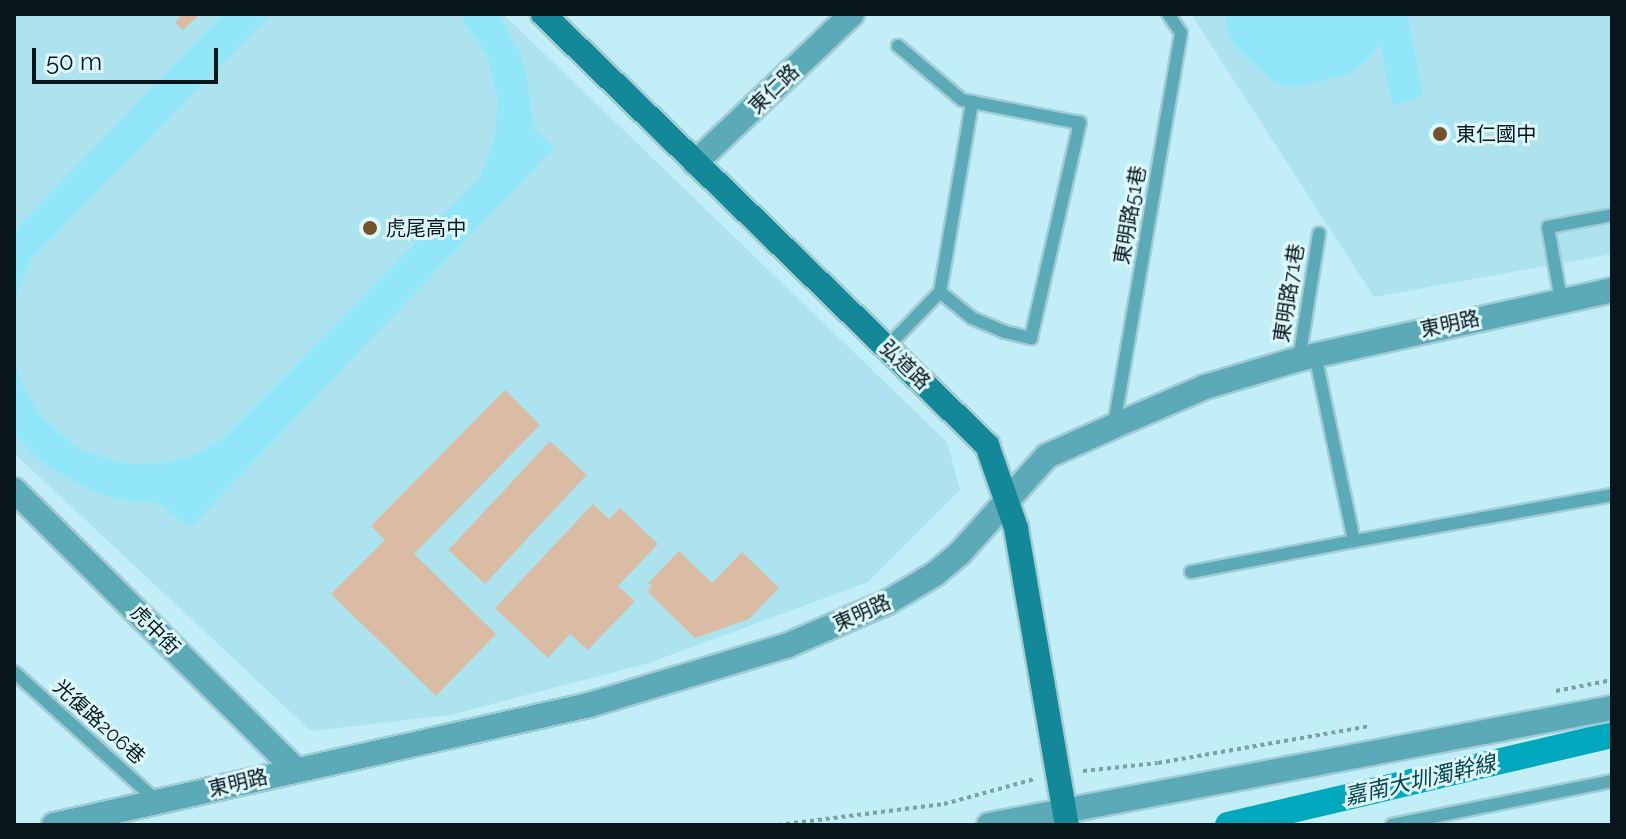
<!DOCTYPE html>
<meta charset="utf-8">
<style>
body{margin:0}
#map{position:relative;width:1626px;height:839px;overflow:hidden;background:#c1eef7;font-family:Raleway,"Noto Sans TC",sans-serif}
div>[style]{position:absolute}
.built>*{inset:0;background:#ace3ee}
.green>*{inset:0;background:#91e7f7}
.canal>*{height:26px;margin:-13px;padding:0 13px;transform-origin:13px;border-radius:13px;background:#02a8bd}
.building>*{inset:0;background:#d9bca3;transform-origin:0 0}
.path>*{height:4px;margin-top:-2px;transform-origin:0;background:repeating-linear-gradient(90deg,#7d9fa6 0 4px,transparent 0 8px)}
.roads{filter:drop-shadow(2px 0 #a3cbd4) drop-shadow(-2px 0 #a3cbd4) drop-shadow(0 2px #a3cbd4) drop-shadow(0 -2px #a3cbd4)}
.lane>*{height:12px;margin:-6px;padding:0 6px;transform-origin:6px;border-radius:6px;background:#5ca9b7}
.street>*{height:24px;margin:-12px;padding:0 12px;transform-origin:12px;border-radius:12px;background:#5ca9b7}
.secondary>*{height:24px;margin:-12px;padding:0 12px;transform-origin:12px;border-radius:12px;background:#138898}
.dots>*{width:22px;height:22px;translate:-50% -50%;box-sizing:border-box;border:4px solid #ddf8fd;border-radius:50%}
span{translate:-50% -50%;white-space:nowrap;text-align:center;line-height:1.15;-webkit-text-stroke:6px #ddf8fd;paint-order:stroke}
.street-label{font-size:20px;color:#06161a}
.poi-label{font-size:20px;color:#06161a}
.left{translate:0 -50%;text-align:left}
.water-label{font-size:22px;color:#09454e;font-style:italic}
.frame{position:absolute;inset:0;border:16px solid #06161a;pointer-events:none}
.scale{position:absolute;left:32px;top:48px;width:186px;height:36px;box-sizing:border-box;border:4px solid #06161a;border-top:0;padding-left:10px;font-size:24px;line-height:28px;white-space:nowrap;color:#06161a;-webkit-text-stroke:6px #ddf8fd;paint-order:stroke}
</style>
<div id="map">
<div class="built">
<div style="clip-path:polygon(14px 14px,503px 14px,947px 442px,960px 490px,868px 582px,649px 663px,450px 715px,311px 731px,14px 453px)"></div>
<div style="clip-path:polygon(1191px 14px,1612px 14px,1612px 254px,1374px 297px)"></div>
</div>
<div class="green">
<div style="clip-path:polygon(223px 14px,271px 14px,31px 259px,14px 301px,14px 231px)"></div>
<div style="clip-path:polygon(459px 14px,498px 14px,519px 52px,527px 76px,533px 128px,554px 148px,190px 528px,161px 504px,113px 498px,91px 490px,49px 467px,31px 452px,14px 433px,14px 360px,20px 380px,40px 415px,71px 443px,88px 453px,127px 464px,167px 463px,187px 458px,222px 440px,480px 178px,495px 138px,498px 96px,487px 55px)"></div>
<div style="clip-path:polygon(1225px 14px,1407px 14px,1423px 96px,1393px 106px,1380px 45px,1365px 62px,1348px 75px,1293px 87px,1272px 81px,1230px 41px)"></div>
</div>
<div class="canal">
<div style="left:1228px;top:825px;width:394px;rotate:-13.2deg"></div>
</div>
<div class="building">
<div style="clip-path:polygon(182px 14px,200px 14px,183px 30px,175px 23px)"></div>
<div style="clip-path:polygon(505px 390px,540px 425px,414px 554px,496px 634px,436px 696px,331px 594px,385px 540px,371px 526px)"></div>
<div style="left:550px;top:441px;width:50px;height:149px;rotate:43deg"></div>
<div style="clip-path:polygon(593px 504px,609px 519px,620px 508px,658px 544px,618px 586px,635px 601px,588px 650px,570px 634px,548px 658px,495px 608px)"></div>
<div style="clip-path:polygon(679px 551px,712px 583px,742px 552px,779px 588px,749px 619px,695px 638px,647px 591px,652px 586px,648px 583px)"></div>
</div>
<div class="path">
<div style="left:1556px;top:691px;width:57px;rotate:-11.1deg"></div>
<div style="left:1083px;top:771px;width:75px;rotate:-6.1deg"></div>
<div style="left:1158px;top:763px;width:216px;rotate:-9.9deg"></div>
<div style="left:778px;top:825px;width:167px;rotate:-7.2deg"></div>
<div style="left:944px;top:804px;width:94px;rotate:-15.4deg"></div>
</div>
<div class="roads">
<div class="lane">
<div style="left:940px;top:292px;width:193px;rotate:-80.4deg"></div>
<div style="left:1561px;top:300px;width:74px;rotate:-100.1deg"></div>
<div style="left:1548px;top:227px;width:65px;rotate:-10.6deg"></div>
<div style="left:887px;top:347px;width:76px;rotate:-46.1deg"></div>
<div style="left:940px;top:292px;width:41px;rotate:39.1deg"></div>
<div style="left:972px;top:318px;width:36px;rotate:23deg"></div>
<div style="left:1005px;top:332px;width:27px;rotate:13deg"></div>
<div style="left:1031px;top:338px;width:221px;rotate:-77.2deg"></div>
<div style="left:1080px;top:123px;width:120px;rotate:-169deg"></div>
<div style="left:962px;top:100px;width:84px;rotate:-139.8deg"></div>
<div style="left:1299px;top:359px;width:127px;rotate:-80.9deg"></div>
<div style="left:1114px;top:425px;width:398px;rotate:-80.3deg"></div>
<div style="left:1181px;top:33px;width:23px;rotate:-124deg"></div>
<div style="left:1354px;top:541px;width:262px;rotate:-10.1deg"></div>
<div style="left:1191px;top:572px;width:166px;rotate:-10.8deg"></div>
<div style="left:1354px;top:541px;width:190px;rotate:-101.8deg"></div>
<div style="left:14px;top:672px;width:193px;rotate:42.1deg"></div>
<div style="left:1392px;top:825px;width:224px;rotate:-11.3deg"></div>
</div>
<div class="street">
<div style="left:695px;top:163px;width:216px;rotate:-43.5deg"></div>
<div style="left:14px;top:490px;width:397px;rotate:44.8deg"></div>
<div style="left:54px;top:825px;width:548px;rotate:-12.64deg"></div>
<div style="left:589px;top:705px;width:206px;rotate:-16.7deg"></div>
<div style="left:786px;top:646px;width:111px;rotate:-23.3deg"></div>
<div style="left:888px;top:602px;width:55px;rotate:-30.8deg"></div>
<div style="left:935px;top:574px;width:33px;rotate:-40deg"></div>
<div style="left:960px;top:553px;width:130px;rotate:-48.1deg"></div>
<div style="left:1047px;top:456px;width:73px;rotate:-24.1deg"></div>
<div style="left:1114px;top:426px;width:99px;rotate:-23.2deg"></div>
<div style="left:1205px;top:387px;width:98px;rotate:-16.6deg"></div>
<div style="left:1299px;top:359px;width:321px;rotate:-12.4deg"></div>
<div style="left:989px;top:825px;width:634px;rotate:-10.64deg"></div>
</div>
<div class="secondary">
<div style="left:543px;top:14px;width:619px;rotate:44.15deg"></div>
<div style="left:987px;top:445px;width:88px;rotate:70.7deg"></div>
<div style="left:1016px;top:528px;width:301px;rotate:80.3deg"></div>
</div>
</div>
<div class="dots">
<div style="left:1440px;top:134px;background:#75502b"></div>
<div style="left:370px;top:228px;background:#75502b"></div>
</div>
<div class="street-label">
<span style="left:774px;top:89px;rotate:-44deg">東仁路</span>
<span style="left:1130px;top:215px;rotate:-80deg">東明路51巷</span>
<span style="left:1289px;top:293px;rotate:-81deg">東明路71巷</span>
<span style="left:1450px;top:324px;rotate:-12deg">東明路</span>
<span style="left:905px;top:365px;rotate:44deg">弘道路</span>
<span style="left:862px;top:613px;rotate:-24deg">東明路</span>
<span style="left:155px;top:630px;rotate:45deg">虎中街</span>
<span style="left:99px;top:722px;rotate:42deg">光復路206巷</span>
<span style="left:238px;top:783px;rotate:-13deg">東明路</span>
</div>
<div class="poi-label">
<span class="left" style="left:1456px;top:134px">東仁國中</span>
<span class="left" style="left:386px;top:228px">虎尾高中</span>
</div>
<div class="water-label">
<span style="left:1420px;top:780px;rotate:-13deg">嘉南大圳濁幹線</span>
</div>
<div class="frame"></div>
<div class="scale">50 m</div>
</div>
